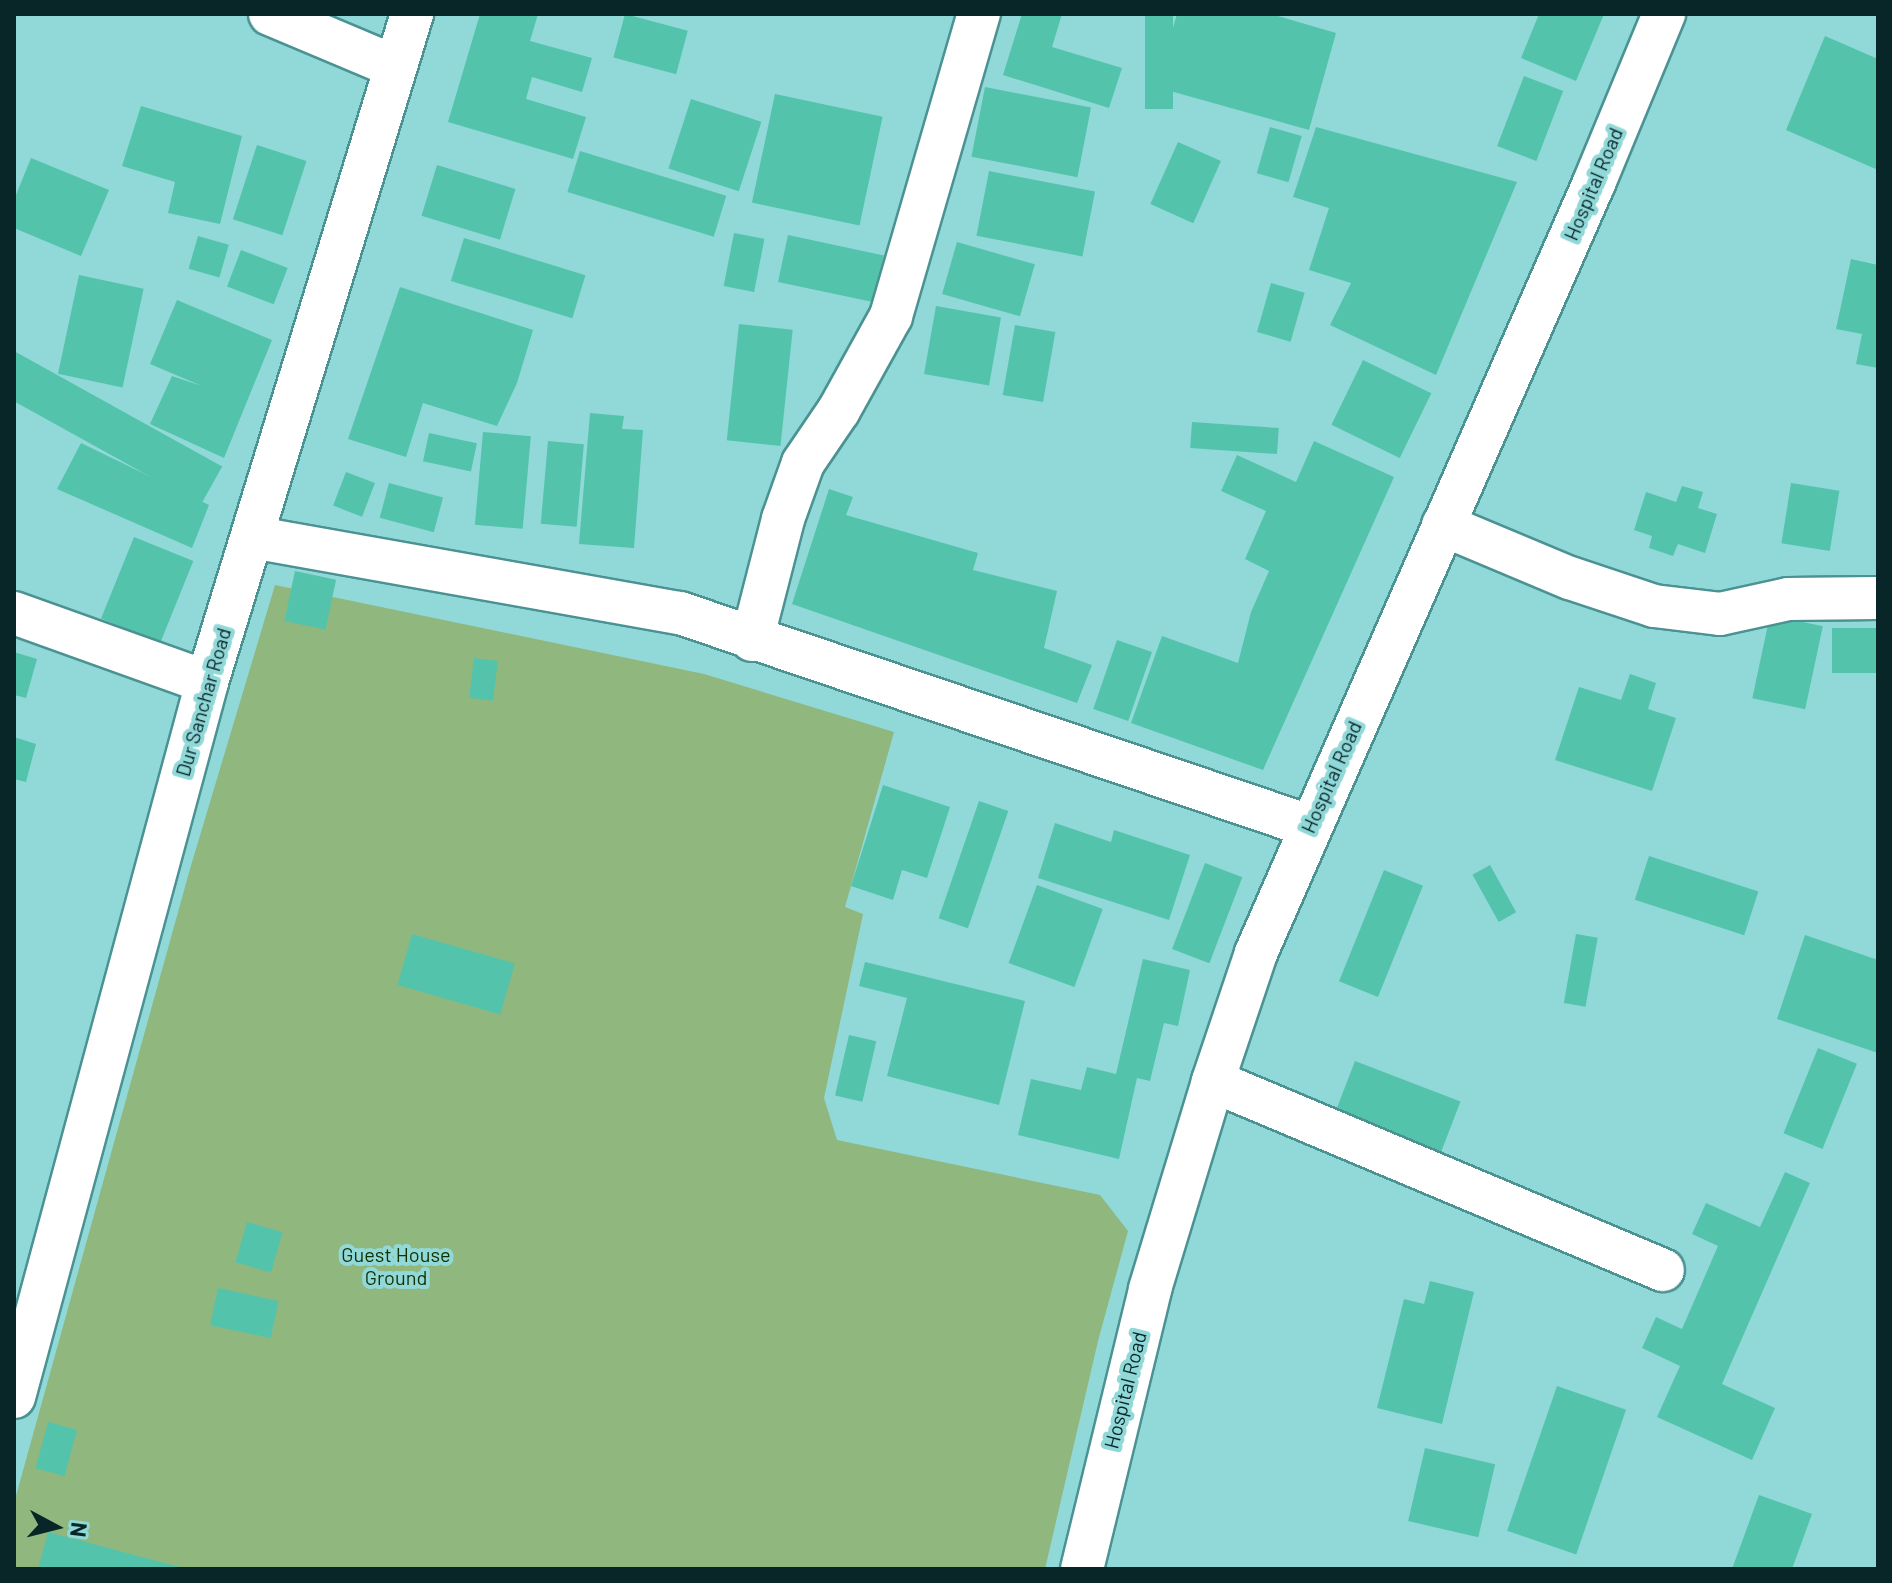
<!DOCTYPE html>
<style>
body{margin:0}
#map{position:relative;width:1892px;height:1583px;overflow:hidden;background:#91d8d8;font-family:Barlow,sans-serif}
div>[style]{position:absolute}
.green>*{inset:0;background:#90b77e}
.building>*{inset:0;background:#53c4ab;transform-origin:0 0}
.roads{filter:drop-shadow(2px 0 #4b9293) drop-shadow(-2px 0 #4b9293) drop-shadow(0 2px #4b9293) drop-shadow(0 -2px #4b9293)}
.minor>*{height:42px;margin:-21px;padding:0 21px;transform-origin:21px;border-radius:21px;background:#fff}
span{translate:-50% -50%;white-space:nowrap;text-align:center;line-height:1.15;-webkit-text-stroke:8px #91d8d8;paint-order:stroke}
.street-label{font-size:20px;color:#082627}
.park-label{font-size:20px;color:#133200}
.frame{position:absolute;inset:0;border:16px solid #082627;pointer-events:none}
.north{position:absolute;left:16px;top:1487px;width:80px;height:80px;-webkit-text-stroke:6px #91d8d8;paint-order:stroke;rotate:97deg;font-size:22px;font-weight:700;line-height:32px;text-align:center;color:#082627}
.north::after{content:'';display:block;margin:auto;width:28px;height:36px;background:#082627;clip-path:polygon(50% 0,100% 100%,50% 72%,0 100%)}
</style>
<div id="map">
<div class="green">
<div style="clip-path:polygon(275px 585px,704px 674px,894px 732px,845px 907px,863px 914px,824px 1098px,837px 1140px,1100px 1195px,1128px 1231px,1098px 1341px,1045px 1569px,14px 1569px,14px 1503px,190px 869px)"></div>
</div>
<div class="building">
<div style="clip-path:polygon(480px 14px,538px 14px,530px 41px,592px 58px,582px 92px,532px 77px,526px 99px,586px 117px,573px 159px,448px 122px)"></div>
<div style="left:625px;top:14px;width:65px;height:45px;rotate:15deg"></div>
<div style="clip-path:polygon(1022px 14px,1062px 14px,1052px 47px,1122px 68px,1109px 108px,1003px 75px)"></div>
<div style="left:1145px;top:14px;width:28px;height:95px"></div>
<div style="clip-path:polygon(1177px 14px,1271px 14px,1336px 33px,1309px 130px,1156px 87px)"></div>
<div style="clip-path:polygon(1539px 14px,1604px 14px,1576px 81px,1521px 58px)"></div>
<div style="clip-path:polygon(1825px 36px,1878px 59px,1878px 170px,1786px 130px)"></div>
<div style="left:1524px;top:76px;width:42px;height:75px;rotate:21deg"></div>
<div style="left:985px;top:87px;width:108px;height:71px;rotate:11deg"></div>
<div style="left:775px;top:94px;width:110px;height:111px;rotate:12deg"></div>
<div style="left:691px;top:99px;width:74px;height:73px;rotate:18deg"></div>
<div style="clip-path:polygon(141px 106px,242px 136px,220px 224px,168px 213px,175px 182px,122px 166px)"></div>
<div style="left:1270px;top:127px;width:33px;height:48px;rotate:16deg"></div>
<div style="clip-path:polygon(1316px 127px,1517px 182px,1436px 375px,1330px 325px,1351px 283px,1309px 270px,1329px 208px,1293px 197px)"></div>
<div style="left:1178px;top:142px;width:47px;height:68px;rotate:24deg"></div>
<div style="left:257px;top:145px;width:52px;height:78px;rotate:18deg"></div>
<div style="left:580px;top:151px;width:153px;height:43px;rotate:17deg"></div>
<div style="clip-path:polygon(31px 158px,109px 190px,81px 256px,14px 228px,14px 200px)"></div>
<div style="left:437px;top:165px;width:82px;height:53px;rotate:17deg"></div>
<div style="left:989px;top:171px;width:108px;height:66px;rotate:11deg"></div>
<div style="left:734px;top:233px;width:31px;height:54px;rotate:11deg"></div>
<div style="left:788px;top:235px;width:98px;height:48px;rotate:12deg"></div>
<div style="left:198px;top:236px;width:32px;height:34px;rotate:16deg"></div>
<div style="left:464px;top:238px;width:127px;height:45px;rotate:17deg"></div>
<div style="left:957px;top:242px;width:81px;height:54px;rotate:16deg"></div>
<div style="left:241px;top:250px;width:50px;height:39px;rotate:21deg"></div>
<div style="clip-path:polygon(1851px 259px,1878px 265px,1878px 368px,1856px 364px,1862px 334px,1836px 329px)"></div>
<div style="left:79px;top:275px;width:66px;height:101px;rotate:12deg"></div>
<div style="left:1271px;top:283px;width:35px;height:51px;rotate:16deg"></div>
<div style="clip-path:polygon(400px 287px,533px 330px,517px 383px,497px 426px,423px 403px,406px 457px,348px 439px)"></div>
<div style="clip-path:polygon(177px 300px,272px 340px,224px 458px,150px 424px,172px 376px,202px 386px,150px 364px)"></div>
<div style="left:936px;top:306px;width:66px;height:69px;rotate:10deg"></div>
<div style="left:739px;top:324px;width:54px;height:117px;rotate:6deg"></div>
<div style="left:1015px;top:325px;width:41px;height:71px;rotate:10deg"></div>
<div style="left:14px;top:351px;width:238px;height:44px;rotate:29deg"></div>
<div style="left:1363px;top:360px;width:76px;height:72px;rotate:26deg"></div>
<div style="clip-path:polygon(590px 413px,624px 416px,622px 429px,643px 430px,634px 548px,579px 544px)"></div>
<div style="left:1192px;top:422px;width:87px;height:26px;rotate:4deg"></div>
<div style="left:483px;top:432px;width:48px;height:93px;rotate:5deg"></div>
<div style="left:429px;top:433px;width:49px;height:29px;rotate:12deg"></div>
<div style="left:548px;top:441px;width:36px;height:83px;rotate:5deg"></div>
<div style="clip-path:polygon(1314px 441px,1394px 477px,1263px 770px,1131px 723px,1162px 636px,1238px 663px,1251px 612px,1269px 571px,1245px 559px,1266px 511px,1221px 491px,1237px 455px,1296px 482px)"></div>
<div style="clip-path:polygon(81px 443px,209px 505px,192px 548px,57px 489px)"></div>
<div style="left:346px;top:472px;width:31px;height:36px;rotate:21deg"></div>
<div style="left:389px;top:483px;width:56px;height:36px;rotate:15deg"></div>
<div style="left:1791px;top:483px;width:49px;height:61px;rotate:9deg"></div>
<div style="clip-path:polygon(1682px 486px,1703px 492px,1698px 508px,1717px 514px,1705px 553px,1678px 544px,1673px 556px,1649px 548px,1652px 536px,1634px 530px,1646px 492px,1676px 502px)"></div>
<div style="clip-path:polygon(829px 489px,853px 497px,846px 515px,978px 553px,973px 570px,1057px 591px,1044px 648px,1092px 665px,1077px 703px,792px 604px)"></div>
<div style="left:134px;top:537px;width:64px;height:88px;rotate:22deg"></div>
<div style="left:295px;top:571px;width:42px;height:51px;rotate:12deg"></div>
<div style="left:1770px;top:615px;width:54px;height:85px;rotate:12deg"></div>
<div style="left:1832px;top:628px;width:46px;height:45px"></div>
<div style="left:1117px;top:640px;width:37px;height:73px;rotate:19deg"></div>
<div style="clip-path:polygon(14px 652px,37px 659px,26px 698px,14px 695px)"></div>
<div style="left:474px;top:658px;width:24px;height:40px;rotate:7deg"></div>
<div style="clip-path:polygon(1630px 674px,1656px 683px,1648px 709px,1676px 718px,1652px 791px,1555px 760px,1579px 687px,1621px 700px)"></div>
<div style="clip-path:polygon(14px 737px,36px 744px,26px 782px,14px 779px)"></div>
<div style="clip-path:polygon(883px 785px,950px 807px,927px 878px,902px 870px,893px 900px,851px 886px)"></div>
<div style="left:979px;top:801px;width:31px;height:124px;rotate:19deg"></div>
<div style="clip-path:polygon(1055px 823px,1111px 842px,1114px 830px,1190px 855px,1169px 920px,1038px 878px)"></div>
<div style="left:1649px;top:856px;width:115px;height:46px;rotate:18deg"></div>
<div style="left:1205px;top:863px;width:40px;height:92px;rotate:21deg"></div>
<div style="left:1490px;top:865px;width:54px;height:20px;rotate:61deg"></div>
<div style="left:1384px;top:870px;width:42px;height:120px;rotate:22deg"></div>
<div style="left:1037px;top:885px;width:70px;height:83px;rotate:20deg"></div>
<div style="left:412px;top:934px;width:107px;height:53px;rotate:16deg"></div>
<div style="left:1576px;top:934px;width:22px;height:70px;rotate:10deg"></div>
<div style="clip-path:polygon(1805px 935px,1878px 960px,1878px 1053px,1777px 1019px)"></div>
<div style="clip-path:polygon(1143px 959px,1190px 970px,1178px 1026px,1164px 1023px,1150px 1081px,1137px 1078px,1119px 1159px,1018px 1135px,1031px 1079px,1081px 1090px,1087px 1067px,1116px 1074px)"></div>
<div style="clip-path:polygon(865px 962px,1025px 1001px,999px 1105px,887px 1076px,907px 998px,859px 986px)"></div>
<div style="left:849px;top:1035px;width:28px;height:62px;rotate:13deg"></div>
<div style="left:1818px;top:1048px;width:42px;height:92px;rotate:22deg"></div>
<div style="left:1355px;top:1061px;width:113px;height:66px;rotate:21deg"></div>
<div style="clip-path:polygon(1785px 1172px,1810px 1183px,1722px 1384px,1775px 1408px,1752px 1460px,1657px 1417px,1680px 1366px,1642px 1348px,1656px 1317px,1682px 1329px,1718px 1246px,1692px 1234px,1706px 1203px,1760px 1227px)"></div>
<div style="left:247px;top:1222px;width:37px;height:42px;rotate:16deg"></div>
<div style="clip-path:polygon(1430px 1281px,1474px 1292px,1442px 1424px,1377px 1408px,1404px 1299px,1424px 1304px)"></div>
<div style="left:218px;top:1288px;width:62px;height:38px;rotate:12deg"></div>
<div style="left:1557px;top:1386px;width:73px;height:153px;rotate:19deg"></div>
<div style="left:48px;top:1422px;width:30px;height:48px;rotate:15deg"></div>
<div style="left:1425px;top:1448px;width:72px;height:75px;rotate:13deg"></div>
<div style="clip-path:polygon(1759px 1495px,1812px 1514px,1792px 1569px,1732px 1569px)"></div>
<div style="clip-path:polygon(48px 1532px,183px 1568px,183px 1569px,38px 1569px)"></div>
</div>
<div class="roads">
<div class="minor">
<div style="left:270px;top:14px;width:134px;rotate:22.8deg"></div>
<div style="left:1443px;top:525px;width:138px;rotate:22.7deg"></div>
<div style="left:1570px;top:578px;width:89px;rotate:18.4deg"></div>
<div style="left:1654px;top:606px;width:66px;rotate:6.9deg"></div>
<div style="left:1720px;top:614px;width:70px;rotate:-12.4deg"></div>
<div style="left:1788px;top:599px;width:90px;rotate:-0.6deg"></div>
<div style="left:252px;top:537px;width:435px;rotate:10.1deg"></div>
<div style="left:680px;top:613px;width:664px;rotate:18.71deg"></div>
<div style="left:14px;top:613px;width:205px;rotate:19.7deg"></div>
<div style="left:752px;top:640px;width:125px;rotate:-75.6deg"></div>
<div style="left:783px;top:519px;width:59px;rotate:-70.3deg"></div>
<div style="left:803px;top:463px;width:64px;rotate:-55.8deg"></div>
<div style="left:839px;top:410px;width:107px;rotate:-61deg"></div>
<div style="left:891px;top:316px;width:315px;rotate:-73.8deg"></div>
<div style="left:1213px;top:1081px;width:488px;rotate:22.8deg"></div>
<div style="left:14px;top:1397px;width:741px;rotate:-74.89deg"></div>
<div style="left:207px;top:682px;width:699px;rotate:-72.94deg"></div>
<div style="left:1082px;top:1569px;width:288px;rotate:-76.3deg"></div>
<div style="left:1150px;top:1289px;width:217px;rotate:-73.1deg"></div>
<div style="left:1213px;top:1081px;width:135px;rotate:-71.4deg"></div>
<div style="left:1256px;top:953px;width:841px;rotate:-66.3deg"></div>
<div style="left:1594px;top:183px;width:183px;rotate:-67.5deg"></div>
</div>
</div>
<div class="street-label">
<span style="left:1593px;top:184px;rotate:-67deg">Hospital Road</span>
<span style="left:203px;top:702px;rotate:-74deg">Dur Sanchar Road</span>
<span style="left:1331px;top:777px;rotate:-66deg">Hospital Road</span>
<span style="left:1125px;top:1390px;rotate:-76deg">Hospital Road</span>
</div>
<div class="park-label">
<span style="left:396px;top:1266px">Guest House<br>Ground</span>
</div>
<div class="frame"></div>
<div class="north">N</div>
</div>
